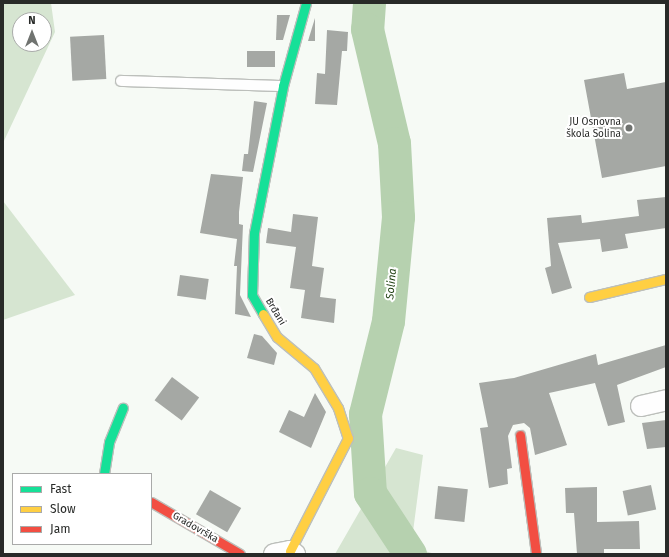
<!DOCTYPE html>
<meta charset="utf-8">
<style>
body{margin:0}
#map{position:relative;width:669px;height:557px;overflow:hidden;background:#f6faf5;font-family:"Fira Sans",sans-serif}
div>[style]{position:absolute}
.green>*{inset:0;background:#d6e5d1}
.river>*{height:33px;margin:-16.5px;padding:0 16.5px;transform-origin:16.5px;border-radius:16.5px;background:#b6d1af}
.building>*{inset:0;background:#a5a8a4;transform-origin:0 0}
.roads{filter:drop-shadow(1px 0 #bcbfbb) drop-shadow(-1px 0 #bcbfbb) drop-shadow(0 1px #bcbfbb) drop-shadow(0 -1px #bcbfbb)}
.lane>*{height:10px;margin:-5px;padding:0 5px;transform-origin:5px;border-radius:5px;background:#fefefe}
.street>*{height:20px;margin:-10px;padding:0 10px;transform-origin:10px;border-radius:10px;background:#fefefe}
.fast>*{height:9px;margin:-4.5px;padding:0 4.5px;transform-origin:4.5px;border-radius:4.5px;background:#16e098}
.slow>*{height:9px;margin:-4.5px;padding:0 4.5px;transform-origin:4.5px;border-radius:4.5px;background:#ffcf43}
.jam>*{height:9px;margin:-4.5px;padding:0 4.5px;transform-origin:4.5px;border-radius:4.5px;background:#f24e42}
.dots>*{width:11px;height:11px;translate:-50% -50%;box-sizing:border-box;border:2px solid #fff;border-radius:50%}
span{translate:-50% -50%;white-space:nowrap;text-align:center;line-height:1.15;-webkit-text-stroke:4px #fff;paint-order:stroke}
.poi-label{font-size:10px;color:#282a28}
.right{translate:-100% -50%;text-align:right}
.street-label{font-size:10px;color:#282a28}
.water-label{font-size:11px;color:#153707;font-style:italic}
.frame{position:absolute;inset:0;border:4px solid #282a28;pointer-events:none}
.legend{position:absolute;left:12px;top:473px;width:140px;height:72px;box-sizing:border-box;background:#fff;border:1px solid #a9aaa9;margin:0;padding:5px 7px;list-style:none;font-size:12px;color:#282a28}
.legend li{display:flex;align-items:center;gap:8px;height:20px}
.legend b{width:20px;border:1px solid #a9aaa9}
.north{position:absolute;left:12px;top:12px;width:40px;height:40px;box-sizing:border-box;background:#fff;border:1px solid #a9aaa9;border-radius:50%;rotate:0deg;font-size:11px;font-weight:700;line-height:16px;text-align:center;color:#282a28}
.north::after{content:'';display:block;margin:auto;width:14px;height:18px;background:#707370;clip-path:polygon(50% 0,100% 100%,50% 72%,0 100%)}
</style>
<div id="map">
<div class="green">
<div style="clip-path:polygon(evenodd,3px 3px,51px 3px,55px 32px,3px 143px,3px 3px,20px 20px,44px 20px,44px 44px,20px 44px,20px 20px)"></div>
<div style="clip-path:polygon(3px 201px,75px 295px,3px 320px)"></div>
<div style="clip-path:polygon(396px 448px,423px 455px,411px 547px,435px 554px,335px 554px)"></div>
</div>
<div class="river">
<div style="left:369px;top:3px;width:26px;rotate:94deg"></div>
<div style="left:367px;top:29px;width:117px;rotate:76.7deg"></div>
<div style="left:394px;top:143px;width:74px;rotate:86.9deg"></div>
<div style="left:398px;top:217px;width:104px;rotate:95.5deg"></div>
<div style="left:388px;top:321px;width:96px;rotate:103.9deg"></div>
<div style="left:365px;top:414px;width:79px;rotate:86.4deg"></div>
<div style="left:370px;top:493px;width:73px;rotate:56.7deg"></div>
</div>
<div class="building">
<div style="clip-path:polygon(277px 15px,290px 15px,283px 40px,276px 40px)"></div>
<div style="clip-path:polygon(315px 18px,315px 41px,308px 41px)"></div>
<div style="clip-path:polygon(327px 30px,348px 32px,347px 51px,342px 51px,337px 105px,315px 104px,317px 73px,325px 74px)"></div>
<div style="left:104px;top:35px;width:44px;height:34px;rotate:87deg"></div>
<div style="left:275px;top:51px;width:16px;height:28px;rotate:90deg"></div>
<div style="clip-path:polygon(624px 73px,627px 89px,666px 82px,666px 166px,602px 178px,584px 80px)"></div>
<div style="clip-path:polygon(254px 101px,267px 103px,253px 172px,242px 171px,244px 154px,248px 154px)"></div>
<div style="clip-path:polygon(211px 174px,243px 177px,239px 212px,239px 224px,243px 225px,240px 295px,251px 317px,235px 314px,237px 266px,234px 266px,237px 239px,200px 233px)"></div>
<div style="clip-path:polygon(666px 197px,666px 228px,625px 234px,628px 248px,602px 252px,600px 239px,558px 243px,572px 288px,552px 294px,545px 268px,551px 266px,547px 218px,581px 215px,582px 223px,639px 216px,637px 200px)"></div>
<div style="clip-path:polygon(293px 214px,318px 217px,312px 266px,324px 268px,320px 297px,336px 299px,334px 323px,301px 318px,305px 290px,290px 288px,296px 247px,266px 243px,268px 228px,291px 232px)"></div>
<div style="left:180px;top:275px;width:29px;height:21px;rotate:8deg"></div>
<div style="clip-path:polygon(254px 334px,262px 336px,277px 353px,274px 365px,247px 358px)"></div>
<div style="clip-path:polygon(666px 345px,666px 367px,617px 385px,625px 422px,608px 426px,595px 383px,549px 393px,567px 445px,535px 455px,530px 428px,524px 423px,513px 425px,508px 436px,512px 468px,507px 469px,508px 484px,489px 488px,480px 428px,488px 427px,479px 383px,514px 378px,596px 354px,598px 365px)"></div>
<div style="left:172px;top:377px;width:34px;height:29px;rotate:37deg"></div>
<div style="clip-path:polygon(315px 393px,326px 412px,311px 448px,279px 432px,289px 410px,304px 417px)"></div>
<div style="clip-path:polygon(666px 420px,666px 447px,647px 449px,642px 423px)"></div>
<div style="left:651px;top:485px;width:25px;height:29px;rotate:78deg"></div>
<div style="left:438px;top:486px;width:30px;height:33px;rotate:6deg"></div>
<div style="clip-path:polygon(597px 487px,597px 522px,639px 521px,640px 549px,604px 549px,604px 554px,577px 554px,574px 513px,566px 513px,565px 488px)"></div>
<div style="left:210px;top:490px;width:36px;height:28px;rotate:30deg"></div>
</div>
<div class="roads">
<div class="lane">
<div style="left:121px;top:81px;width:162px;rotate:1.8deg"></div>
</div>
<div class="street">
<div style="left:641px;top:406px;width:26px;rotate:-13deg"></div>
<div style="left:274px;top:554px;width:16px;rotate:-11deg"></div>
<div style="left:290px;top:551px;width:6px;rotate:31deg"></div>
</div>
<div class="fast">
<div style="left:263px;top:314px;width:22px;rotate:-120deg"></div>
<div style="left:252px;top:295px;width:62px;rotate:-88.2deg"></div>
<div style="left:254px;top:233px;width:150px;rotate:-78.8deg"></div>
<div style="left:283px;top:86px;width:86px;rotate:-74.5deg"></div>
<div style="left:104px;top:474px;width:32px;rotate:-81deg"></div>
<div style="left:109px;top:442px;width:37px;rotate:-68deg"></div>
</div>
<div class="slow">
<div style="left:589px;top:297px;width:79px;rotate:-13.2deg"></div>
<div style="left:263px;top:314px;width:27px;rotate:59deg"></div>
<div style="left:277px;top:337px;width:48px;rotate:40deg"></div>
<div style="left:314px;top:368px;width:47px;rotate:59deg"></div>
<div style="left:338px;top:408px;width:32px;rotate:72deg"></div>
<div style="left:348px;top:438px;width:127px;rotate:117.2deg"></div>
</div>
<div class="jam">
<div style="left:520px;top:435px;width:120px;rotate:82.3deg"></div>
<div style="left:151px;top:502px;width:103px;rotate:30.3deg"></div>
</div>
</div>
<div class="dots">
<div style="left:629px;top:128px;background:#707370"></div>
</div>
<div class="poi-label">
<span class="right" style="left:621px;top:128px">JU Osnovna<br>škola Solina</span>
</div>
<div class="street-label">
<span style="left:275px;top:312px;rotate:59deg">Brđani</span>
<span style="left:195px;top:528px;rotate:30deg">Gradovrška</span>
</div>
<div class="water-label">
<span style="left:392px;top:284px;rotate:-85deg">Solina</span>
</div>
<div class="frame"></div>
<ul class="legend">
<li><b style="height:5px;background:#16e098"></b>Fast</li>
<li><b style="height:5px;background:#ffcf43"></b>Slow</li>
<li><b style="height:5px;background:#f24e42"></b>Jam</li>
</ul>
<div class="north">N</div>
</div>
